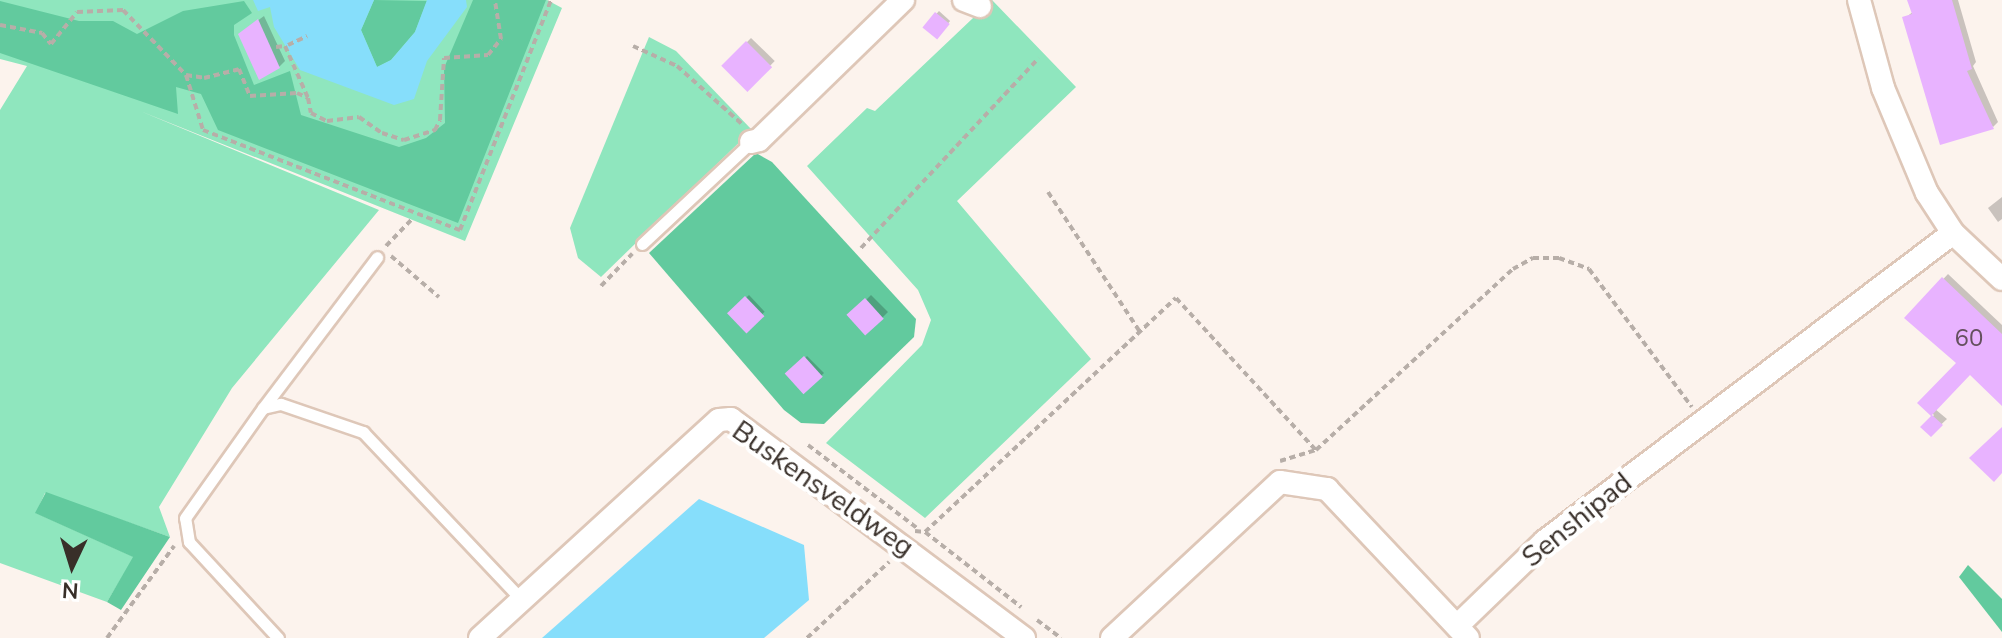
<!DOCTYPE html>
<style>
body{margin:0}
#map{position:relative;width:2002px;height:638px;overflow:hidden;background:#fcf3ed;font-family:"Nunito Sans",sans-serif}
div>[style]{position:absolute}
.green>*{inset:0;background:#8fe6be}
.forest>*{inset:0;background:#62ca9e}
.water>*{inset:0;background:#86defb}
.shadow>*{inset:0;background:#0003;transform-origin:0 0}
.building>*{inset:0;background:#e8b3ff;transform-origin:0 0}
.path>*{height:4px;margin-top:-2px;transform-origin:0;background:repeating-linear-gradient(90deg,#b7aea8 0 6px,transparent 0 10px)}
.roads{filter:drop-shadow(2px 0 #dec7b8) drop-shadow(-2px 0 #dec7b8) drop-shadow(0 2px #dec7b8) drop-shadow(0 -2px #dec7b8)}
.service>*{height:11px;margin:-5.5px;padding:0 5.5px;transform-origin:5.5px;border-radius:5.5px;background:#fff}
.minor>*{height:22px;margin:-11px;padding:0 11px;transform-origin:11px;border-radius:11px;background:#fff}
span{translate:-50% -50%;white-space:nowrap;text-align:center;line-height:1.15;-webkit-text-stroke:8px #fff;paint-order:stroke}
.number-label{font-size:24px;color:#64505e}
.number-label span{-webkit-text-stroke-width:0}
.street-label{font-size:28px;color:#382f29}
.north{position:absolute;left:32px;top:526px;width:80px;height:80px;-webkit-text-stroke:6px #fff;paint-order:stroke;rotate:184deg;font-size:22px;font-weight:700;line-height:32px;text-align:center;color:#382f29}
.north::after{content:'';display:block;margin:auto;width:28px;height:36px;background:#382f29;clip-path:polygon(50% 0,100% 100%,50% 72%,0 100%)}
</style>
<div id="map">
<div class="green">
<div style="clip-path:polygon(0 0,547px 0,562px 8px,465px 241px,140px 111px,379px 210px,232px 388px,159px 507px,170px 537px,45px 493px,36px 513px,134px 557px,107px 602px,0 563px,0 110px,27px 66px,0 59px)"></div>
<div style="clip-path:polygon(992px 0,1076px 87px,957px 201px,1091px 359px,925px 518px,826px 443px,922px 345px,931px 320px,918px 290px,807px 166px,867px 108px,875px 111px)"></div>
<div style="clip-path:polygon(649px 37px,676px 51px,752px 130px,601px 277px,578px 258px,570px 228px)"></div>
</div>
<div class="forest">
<div style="clip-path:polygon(374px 0,427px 1px,415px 32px,391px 60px,377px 67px,361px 30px)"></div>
<div style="clip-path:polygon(473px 0,546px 0,458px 223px,218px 130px,201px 94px,176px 87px,178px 114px,0 53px,0 1px,79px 21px,113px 21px,137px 34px,183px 11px,244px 1px,252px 13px,234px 25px,234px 35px,254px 85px,290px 71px,301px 115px,399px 147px,426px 138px,445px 123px,444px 68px)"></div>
<div style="clip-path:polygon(756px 153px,772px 162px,916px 319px,914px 337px,824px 424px,801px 423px,784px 410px,649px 253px)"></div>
<div style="clip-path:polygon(46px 492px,170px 537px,121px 610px,107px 602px,133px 557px,35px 513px)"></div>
<div style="clip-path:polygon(1968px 565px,2002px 599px,2002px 632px,1959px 577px)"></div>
</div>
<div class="water">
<div style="clip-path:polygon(253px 0,374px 0,361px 30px,377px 67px,391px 60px,415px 32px,427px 0,466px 0,467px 7px,427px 61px,414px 99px,394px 105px,300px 70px,274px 27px,270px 7px,258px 11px)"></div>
<div style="clip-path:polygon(699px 499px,804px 545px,809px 600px,764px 638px,542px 638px)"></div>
</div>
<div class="shadow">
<div style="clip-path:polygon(1914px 0,1958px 0,1976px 62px,1973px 66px,1998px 122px,1993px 127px,1905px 18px,1914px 11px)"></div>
<div style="left:939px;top:11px;width:15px;height:21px;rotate:42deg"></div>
<div style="clip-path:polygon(264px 16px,285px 61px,279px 67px,246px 29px)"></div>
<div style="left:751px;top:38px;width:33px;height:38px;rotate:44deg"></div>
<div style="clip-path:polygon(2002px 197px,2002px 219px,1998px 222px,1988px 208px)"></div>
<div style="clip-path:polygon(1948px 274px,2002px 325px,2002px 403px,1970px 372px,1935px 409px,1947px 419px,1931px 434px,1923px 427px,1934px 415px,1920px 402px,1959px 363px,1907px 318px)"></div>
<div style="left:749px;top:295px;width:23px;height:27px;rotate:47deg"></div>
<div style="left:871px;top:295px;width:24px;height:30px;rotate:45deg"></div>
<div style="left:807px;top:356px;width:24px;height:26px;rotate:45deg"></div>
</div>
<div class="building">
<div style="clip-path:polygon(1907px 0,1952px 0,1972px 69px,1967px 71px,1994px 129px,1940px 145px,1902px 17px,1912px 14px)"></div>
<div style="left:935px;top:12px;width:19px;height:20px;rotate:39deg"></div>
<div style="clip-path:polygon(258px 19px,280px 68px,259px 80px,238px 34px)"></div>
<div style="left:746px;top:41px;width:37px;height:35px;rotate:45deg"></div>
<div style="clip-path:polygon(1942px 277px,2002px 334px,2002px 406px,1970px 375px,1932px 415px,1943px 425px,1931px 437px,1920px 427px,1931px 416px,1917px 403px,1956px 363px,1904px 318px)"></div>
<div style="left:745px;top:296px;width:28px;height:25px;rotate:46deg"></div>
<div style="left:865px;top:298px;width:28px;height:25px;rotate:48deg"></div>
<div style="left:804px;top:356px;width:28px;height:26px;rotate:48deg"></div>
<div style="clip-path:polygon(2002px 427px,2002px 473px,1994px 482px,1969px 458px)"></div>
</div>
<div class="path">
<div style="left:0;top:25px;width:43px;rotate:10.8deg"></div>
<div style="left:42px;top:33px;width:14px;rotate:51deg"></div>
<div style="left:51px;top:44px;width:41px;rotate:-50.9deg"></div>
<div style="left:77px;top:12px;width:46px;rotate:-2.5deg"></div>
<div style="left:123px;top:10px;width:91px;rotate:45.9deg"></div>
<div style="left:186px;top:75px;width:58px;rotate:72.8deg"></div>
<div style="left:203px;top:130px;width:276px;rotate:21.3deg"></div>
<div style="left:460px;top:230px;width:247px;rotate:-68.4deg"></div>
<div style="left:288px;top:45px;width:21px;rotate:-25deg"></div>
<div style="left:633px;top:46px;width:48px;rotate:24.4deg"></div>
<div style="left:677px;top:66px;width:90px;rotate:41.8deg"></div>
<div style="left:276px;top:47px;width:9px;rotate:-6deg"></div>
<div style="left:285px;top:46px;width:57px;rotate:66.1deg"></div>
<div style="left:186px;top:75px;width:18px;rotate:9deg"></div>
<div style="left:204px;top:78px;width:36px;rotate:-14deg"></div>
<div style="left:239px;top:69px;width:29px;rotate:68deg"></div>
<div style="left:250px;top:96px;width:47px;rotate:-3.7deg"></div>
<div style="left:297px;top:93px;width:12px;rotate:24deg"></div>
<div style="left:308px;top:98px;width:15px;rotate:79deg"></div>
<div style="left:311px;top:113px;width:18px;rotate:27deg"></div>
<div style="left:327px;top:121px;width:32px;rotate:-7deg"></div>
<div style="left:359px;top:117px;width:28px;rotate:35deg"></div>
<div style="left:382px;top:133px;width:23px;rotate:18deg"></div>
<div style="left:404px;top:140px;width:33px;rotate:-18deg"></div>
<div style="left:435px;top:130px;width:11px;rotate:-63deg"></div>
<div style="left:440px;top:120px;width:62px;rotate:-86.3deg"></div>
<div style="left:444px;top:58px;width:44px;rotate:-3.9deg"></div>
<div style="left:488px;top:55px;width:21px;rotate:-51deg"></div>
<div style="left:501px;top:39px;width:39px;rotate:-99deg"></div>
<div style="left:1048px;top:192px;width:168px;rotate:56.7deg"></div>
<div style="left:386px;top:246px;width:36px;rotate:-46deg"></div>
<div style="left:861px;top:248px;width:260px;rotate:-46.9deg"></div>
<div style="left:391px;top:256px;width:63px;rotate:40.5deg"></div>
<div style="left:601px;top:286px;width:45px;rotate:-45.9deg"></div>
<div style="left:808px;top:445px;width:137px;rotate:37.3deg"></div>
<div style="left:1280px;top:461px;width:38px;rotate:-17deg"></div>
<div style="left:915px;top:531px;width:10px;rotate:6deg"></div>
<div style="left:925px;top:532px;width:343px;rotate:-43deg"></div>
<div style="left:1176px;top:298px;width:207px;rotate:47.4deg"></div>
<div style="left:1316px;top:450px;width:268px;rotate:-42.6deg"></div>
<div style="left:1513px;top:269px;width:23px;rotate:-29deg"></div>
<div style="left:1533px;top:258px;width:26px"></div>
<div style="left:1559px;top:258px;width:32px;rotate:20deg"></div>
<div style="left:1589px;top:269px;width:172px;rotate:53.3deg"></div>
<div style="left:925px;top:532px;width:122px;rotate:38deg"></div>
<div style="left:1037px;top:620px;width:30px;rotate:37deg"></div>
<div style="left:107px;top:638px;width:114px;rotate:-53.9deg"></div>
<div style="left:807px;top:638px;width:112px;rotate:-42.8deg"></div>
</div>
<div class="roads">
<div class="service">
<div style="left:642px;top:244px;width:149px;rotate:-43.1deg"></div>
<div style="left:263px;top:408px;width:189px;rotate:-52.9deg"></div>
<div style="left:278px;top:638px;width:131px;rotate:-132.8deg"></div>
<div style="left:189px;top:542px;width:24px;rotate:-99deg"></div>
<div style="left:185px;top:518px;width:135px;rotate:-54.7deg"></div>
<div style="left:263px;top:408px;width:18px;rotate:-13deg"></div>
<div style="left:281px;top:404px;width:87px;rotate:18.9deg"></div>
<div style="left:363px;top:432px;width:230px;rotate:46.6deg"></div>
</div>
<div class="minor">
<div style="left:964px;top:0;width:17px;rotate:21deg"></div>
<div style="left:1859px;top:0;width:91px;rotate:74.7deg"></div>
<div style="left:1883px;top:88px;width:114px;rotate:67.3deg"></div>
<div style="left:1927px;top:193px;width:48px;rotate:57deg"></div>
<div style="left:1953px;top:233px;width:67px;rotate:43.2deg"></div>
<div style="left:751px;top:142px;width:8px;rotate:-14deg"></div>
<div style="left:759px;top:140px;width:201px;rotate:-44.2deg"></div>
<div style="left:1457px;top:626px;width:122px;rotate:-44deg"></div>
<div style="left:1545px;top:541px;width:511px;rotate:-37.05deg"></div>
<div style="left:480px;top:638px;width:323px;rotate:-42.4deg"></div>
<div style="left:719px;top:420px;width:12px;rotate:-5deg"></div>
<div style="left:731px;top:419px;width:366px;rotate:36.8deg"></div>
<div style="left:1112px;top:638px;width:229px;rotate:-42.9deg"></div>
<div style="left:1280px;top:482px;width:48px;rotate:8.5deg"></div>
<div style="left:1327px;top:489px;width:205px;rotate:46.6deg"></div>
</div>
</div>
<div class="number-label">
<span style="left:1969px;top:339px">60</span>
</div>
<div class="street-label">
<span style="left:823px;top:489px;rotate:35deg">Buskensveldweg</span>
<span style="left:1577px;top:520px;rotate:-39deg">Senshipad</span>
</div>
<div class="north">N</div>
</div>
